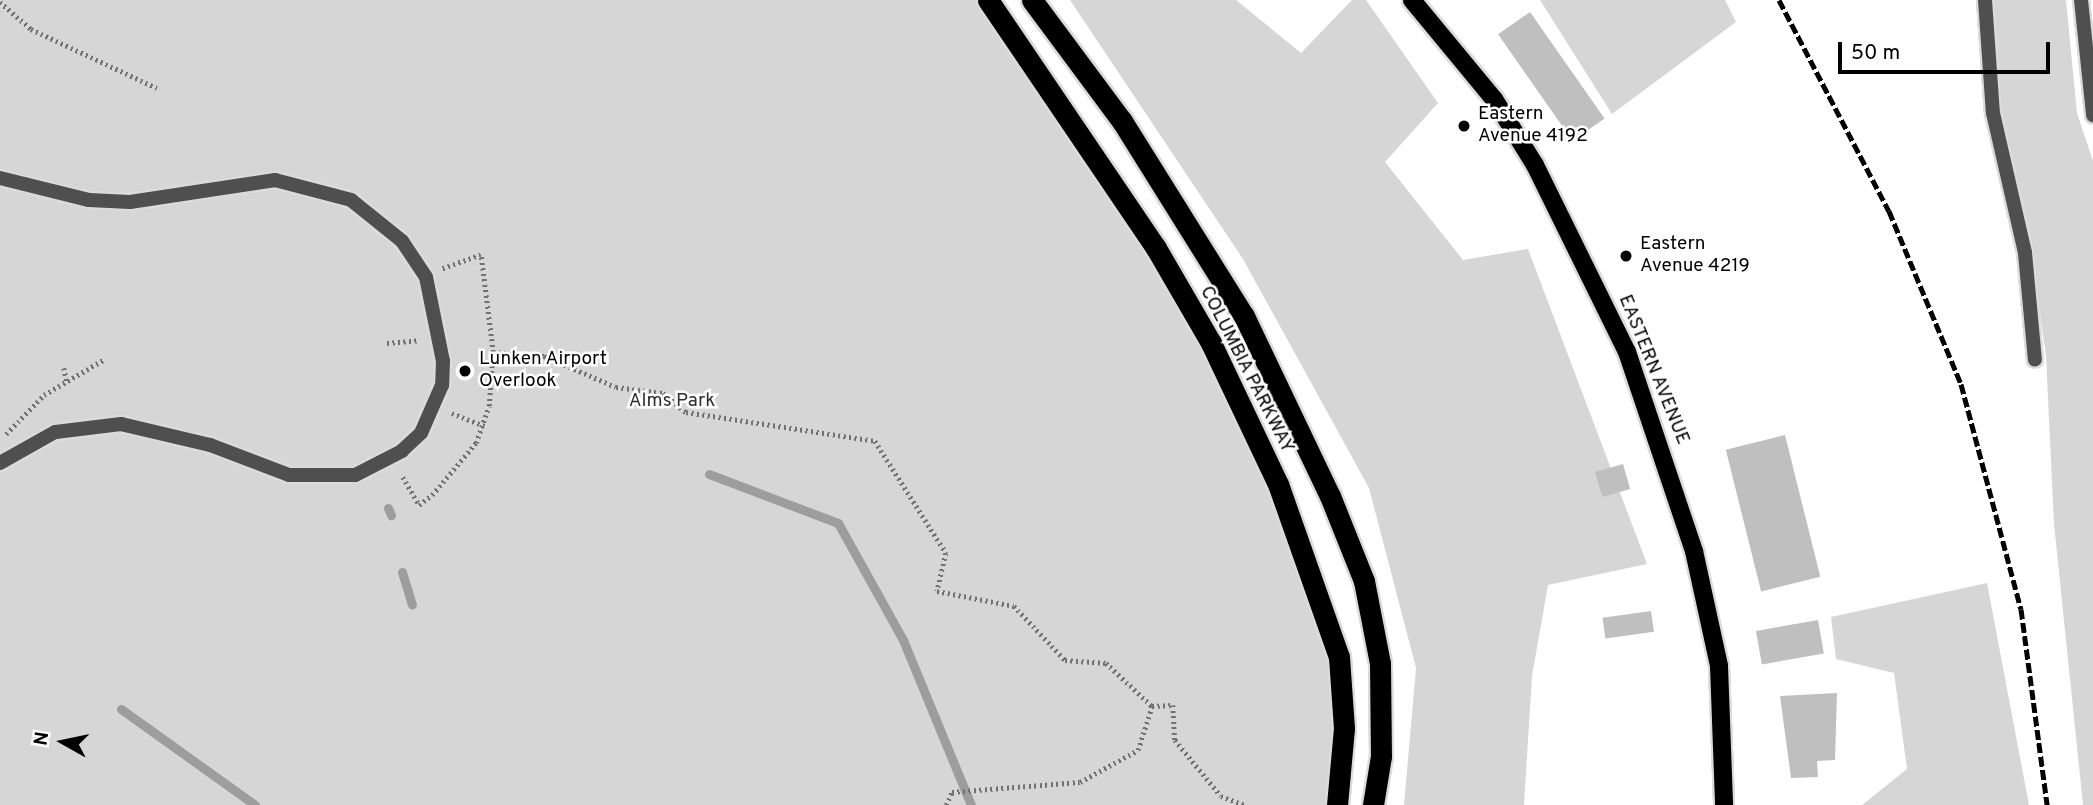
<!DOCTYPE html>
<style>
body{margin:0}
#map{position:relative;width:2093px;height:805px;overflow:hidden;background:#fff;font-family:Overpass,sans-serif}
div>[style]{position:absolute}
.green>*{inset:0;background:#d6d6d6}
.stream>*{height:9px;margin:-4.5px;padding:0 4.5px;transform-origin:4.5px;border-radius:4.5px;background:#9d9d9d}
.building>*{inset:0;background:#bfbfbf;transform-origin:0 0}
.path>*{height:4.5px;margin-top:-2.25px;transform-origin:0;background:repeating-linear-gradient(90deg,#717171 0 2px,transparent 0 5.5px)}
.roads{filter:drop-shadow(2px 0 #dbdbdb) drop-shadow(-2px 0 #dbdbdb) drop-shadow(0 2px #dbdbdb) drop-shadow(0 -2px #dbdbdb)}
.service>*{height:14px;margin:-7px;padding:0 7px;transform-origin:7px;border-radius:7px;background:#4f4f4f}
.minor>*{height:14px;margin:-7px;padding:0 7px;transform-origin:7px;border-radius:7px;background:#4f4f4f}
.primary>*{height:18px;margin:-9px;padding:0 9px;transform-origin:9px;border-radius:9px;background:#000}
.motorway>*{height:21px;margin:-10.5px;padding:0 10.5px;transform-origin:10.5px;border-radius:10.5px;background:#000}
.rail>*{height:5px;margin-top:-2.5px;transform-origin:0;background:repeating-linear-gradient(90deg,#000 0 10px,transparent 0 13.5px)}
.dots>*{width:19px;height:19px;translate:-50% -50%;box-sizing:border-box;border:4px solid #fff;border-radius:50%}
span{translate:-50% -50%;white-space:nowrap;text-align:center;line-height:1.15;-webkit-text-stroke:5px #fff;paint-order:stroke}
.poi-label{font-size:19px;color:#000}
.left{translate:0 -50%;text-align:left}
.street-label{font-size:19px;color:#000}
.park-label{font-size:19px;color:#2d2d2d}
.north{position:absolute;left:28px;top:707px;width:70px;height:70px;-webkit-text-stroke:5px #fff;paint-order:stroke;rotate:279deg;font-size:19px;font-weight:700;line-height:28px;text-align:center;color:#000}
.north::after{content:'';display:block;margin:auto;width:24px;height:32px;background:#000;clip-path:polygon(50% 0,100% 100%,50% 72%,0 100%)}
.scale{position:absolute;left:1838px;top:42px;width:212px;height:32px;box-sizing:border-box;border:4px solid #000;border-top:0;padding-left:9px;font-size:21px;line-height:24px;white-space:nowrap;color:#000;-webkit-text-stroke:5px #fff;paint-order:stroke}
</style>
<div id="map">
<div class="green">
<div style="clip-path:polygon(0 0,988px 0,1211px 343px,1339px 657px,1337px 805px,0 805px)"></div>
<div style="clip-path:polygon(1070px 0,1236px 0,1301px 53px,1352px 0,1366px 0,1438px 103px,1385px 162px,1463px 260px,1528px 249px,1647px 564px,1548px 585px,1532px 676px,1524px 805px,1404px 805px,1416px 668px,1369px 488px,1243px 259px)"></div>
<div style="clip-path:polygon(1540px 0,1725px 0,1736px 22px,1612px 114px)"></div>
<div style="clip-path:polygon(1992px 0,2066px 0,2077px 113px,2093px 161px,2093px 805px,2083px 805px,2054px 524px,2046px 356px,2028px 231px,2004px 143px)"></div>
<div style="clip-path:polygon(1987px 583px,2029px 805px,1862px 805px,1907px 769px,1894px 673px,1836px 659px,1831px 617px)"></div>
</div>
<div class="stream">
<div style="left:709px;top:474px;width:138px;rotate:20.8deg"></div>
<div style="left:838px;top:523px;width:134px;rotate:60.9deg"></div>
<div style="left:903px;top:640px;width:178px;rotate:67.6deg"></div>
<div style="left:388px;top:508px;width:8px;rotate:67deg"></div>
<div style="left:402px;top:572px;width:34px;rotate:73deg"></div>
<div style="left:121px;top:709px;width:165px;rotate:35.6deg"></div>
</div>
<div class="building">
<div style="left:1530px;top:12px;width:130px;height:39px;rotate:55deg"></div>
<div style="left:1785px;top:435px;width:146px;height:61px;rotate:76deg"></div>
<div style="left:1623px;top:464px;width:26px;height:29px;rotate:74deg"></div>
<div style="left:1651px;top:611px;width:21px;height:49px;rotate:82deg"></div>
<div style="left:1818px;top:620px;width:34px;height:63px;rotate:80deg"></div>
<div style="clip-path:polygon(1837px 693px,1835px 760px,1817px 761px,1818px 777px,1791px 778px,1780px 696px)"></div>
</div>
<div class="path">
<div style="left:0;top:2px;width:41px;rotate:41.1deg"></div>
<div style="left:31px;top:29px;width:139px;rotate:25.1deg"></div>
<div style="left:387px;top:343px;width:32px;rotate:-5deg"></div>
<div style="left:493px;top:352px;width:51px;rotate:4.5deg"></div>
<div style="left:544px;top:356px;width:78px;rotate:23.3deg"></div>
<div style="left:616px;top:387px;width:47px;rotate:7.3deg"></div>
<div style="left:663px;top:393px;width:30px;rotate:40deg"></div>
<div style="left:686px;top:412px;width:191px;rotate:8.7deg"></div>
<div style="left:875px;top:441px;width:133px;rotate:57.6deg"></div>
<div style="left:946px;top:553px;width:39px;rotate:103deg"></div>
<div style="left:937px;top:591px;width:78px;rotate:11deg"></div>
<div style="left:1014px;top:606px;width:74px;rotate:46.6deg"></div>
<div style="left:1065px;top:660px;width:41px;rotate:4.2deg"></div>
<div style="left:1106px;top:663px;width:63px;rotate:43.1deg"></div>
<div style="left:64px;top:368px;width:15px;rotate:79deg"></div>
<div style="left:452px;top:413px;width:35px;rotate:22deg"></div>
<div style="left:6px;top:434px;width:54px;rotate:-45.7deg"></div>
<div style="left:44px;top:395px;width:69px;rotate:-30.7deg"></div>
<div style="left:403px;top:477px;width:32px;rotate:60deg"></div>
<div style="left:419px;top:505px;width:16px;rotate:-38deg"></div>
<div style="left:432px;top:495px;width:68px;rotate:-49.8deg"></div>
<div style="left:476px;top:443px;width:39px;rotate:-71deg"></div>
<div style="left:489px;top:406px;width:54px;rotate:-85.8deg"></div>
<div style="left:493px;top:352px;width:98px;rotate:-97.1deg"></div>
<div style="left:481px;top:255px;width:41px;rotate:160.3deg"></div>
<div style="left:1152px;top:706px;width:21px;rotate:-3deg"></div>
<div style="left:1173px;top:705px;width:35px;rotate:87deg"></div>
<div style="left:1175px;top:740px;width:72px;rotate:50.6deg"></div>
<div style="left:1221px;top:796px;width:25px;rotate:21deg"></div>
<div style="left:946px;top:805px;width:14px;rotate:-65deg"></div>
<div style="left:952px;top:792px;width:128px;rotate:-4.5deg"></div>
<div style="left:1080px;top:782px;width:66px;rotate:-28.9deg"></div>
<div style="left:1138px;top:750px;width:46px;rotate:-72.3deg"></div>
</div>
<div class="roads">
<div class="service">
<div style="left:1985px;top:0;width:113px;rotate:86deg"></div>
<div style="left:1993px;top:113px;width:144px;rotate:77.1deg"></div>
<div style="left:2025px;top:253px;width:107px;rotate:84.7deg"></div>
<div style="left:2081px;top:0;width:116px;rotate:84deg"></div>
</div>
<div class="minor">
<div style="left:0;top:178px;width:92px;rotate:13.9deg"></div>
<div style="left:89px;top:200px;width:41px;rotate:2.8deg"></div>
<div style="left:130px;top:202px;width:147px;rotate:-8.6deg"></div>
<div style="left:275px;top:180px;width:79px;rotate:14.7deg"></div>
<div style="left:351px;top:200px;width:65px;rotate:38.8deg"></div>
<div style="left:402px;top:241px;width:43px;rotate:56.3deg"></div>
<div style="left:426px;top:277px;width:86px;rotate:78.6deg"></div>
<div style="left:443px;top:361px;width:24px;rotate:92deg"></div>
<div style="left:442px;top:385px;width:52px;rotate:113.6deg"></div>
<div style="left:421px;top:433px;width:26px;rotate:137deg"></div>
<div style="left:402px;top:451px;width:53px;rotate:152.9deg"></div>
<div style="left:355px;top:475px;width:66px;rotate:180deg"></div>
<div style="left:289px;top:475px;width:85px;rotate:-159.2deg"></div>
<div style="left:210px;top:445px;width:91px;rotate:-166.7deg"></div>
<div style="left:121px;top:424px;width:66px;rotate:173.1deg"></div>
<div style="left:55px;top:432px;width:63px;rotate:150.6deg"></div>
</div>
<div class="primary">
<div style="left:1412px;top:0;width:129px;rotate:50.4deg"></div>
<div style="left:1494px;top:99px;width:78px;rotate:58.2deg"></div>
<div style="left:1535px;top:165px;width:208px;rotate:63.8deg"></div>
<div style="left:1627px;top:352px;width:210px;rotate:71.4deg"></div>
<div style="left:1694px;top:551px;width:118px;rotate:77.7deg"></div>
<div style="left:1719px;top:666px;width:139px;rotate:87.9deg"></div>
</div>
<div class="motorway">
<div style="left:988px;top:0;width:300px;rotate:55.9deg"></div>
<div style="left:1156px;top:248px;width:110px;rotate:59.9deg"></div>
<div style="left:1211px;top:343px;width:156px;rotate:64.6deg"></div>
<div style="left:1278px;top:484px;width:183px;rotate:70.6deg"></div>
<div style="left:1339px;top:657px;width:71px;rotate:86deg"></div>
<div style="left:1344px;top:728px;width:77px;rotate:95.2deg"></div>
<div style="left:1032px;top:0;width:151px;rotate:53.4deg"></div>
<div style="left:1122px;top:121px;width:230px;rotate:58deg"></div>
<div style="left:1244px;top:316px;width:199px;rotate:64.5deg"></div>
<div style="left:1330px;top:496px;width:92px;rotate:68.2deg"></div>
<div style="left:1364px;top:581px;width:84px;rotate:79deg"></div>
<div style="left:1380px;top:663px;width:93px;rotate:89.4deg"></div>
<div style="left:1381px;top:756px;width:50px;rotate:99.3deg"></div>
</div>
</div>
<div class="rail">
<div style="left:1779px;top:0;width:238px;rotate:62.5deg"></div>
<div style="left:1889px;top:211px;width:187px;rotate:67.4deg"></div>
<div style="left:1961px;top:384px;width:233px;rotate:75.1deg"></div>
<div style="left:2021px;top:609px;width:198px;rotate:82.4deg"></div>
</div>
<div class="dots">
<div style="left:1464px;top:126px;background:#000"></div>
<div style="left:1626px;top:256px;background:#000"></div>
<div style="left:465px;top:371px;background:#000"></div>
</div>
<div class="poi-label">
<span class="left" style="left:1478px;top:126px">Eastern<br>Avenue 4192</span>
<span class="left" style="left:1640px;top:256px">Eastern<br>Avenue 4219</span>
<span class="left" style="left:479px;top:371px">Lunken Airport<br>Overlook</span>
</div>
<div class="street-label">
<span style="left:1246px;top:370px;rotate:63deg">COLUMBIA PARKWAY</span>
<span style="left:1653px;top:370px;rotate:68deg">EASTERN AVENUE</span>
</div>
<div class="park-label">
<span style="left:672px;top:402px">Alms Park</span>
</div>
<div class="north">N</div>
<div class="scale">50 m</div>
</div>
